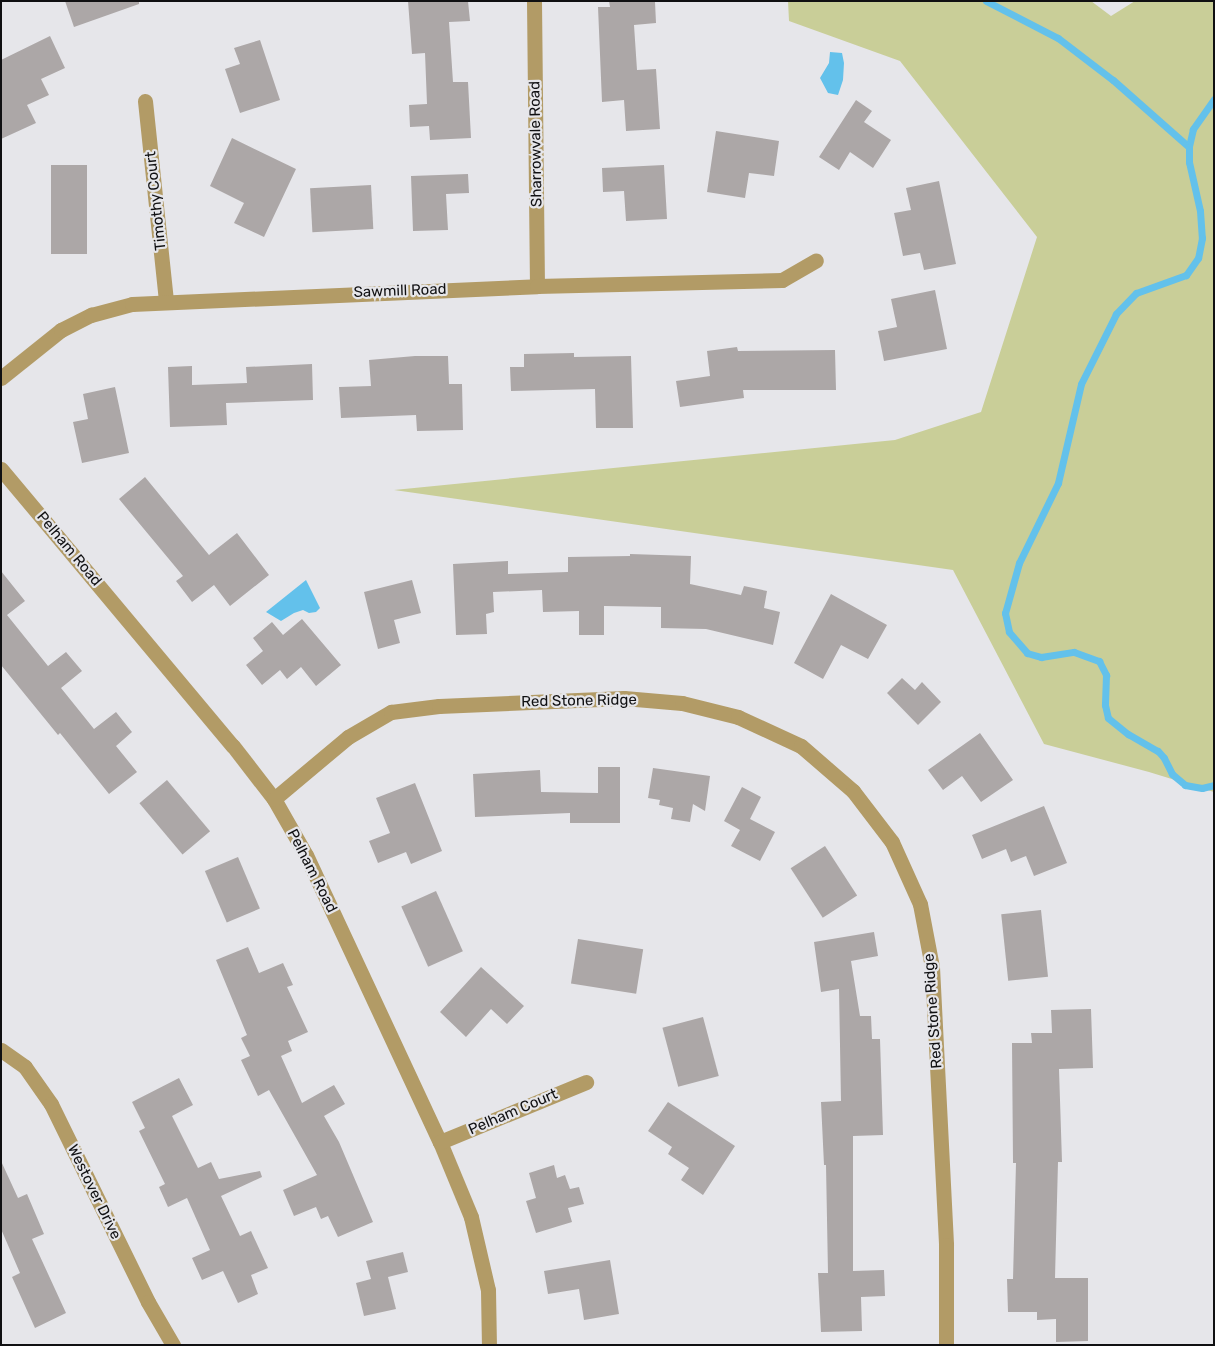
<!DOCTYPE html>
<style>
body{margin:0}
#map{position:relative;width:1215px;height:1346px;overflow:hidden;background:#e6e6ea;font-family:Rubik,sans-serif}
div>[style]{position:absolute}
.green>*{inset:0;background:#c9ce98}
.water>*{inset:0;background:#63c1eb}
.stream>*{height:7px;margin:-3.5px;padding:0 3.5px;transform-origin:3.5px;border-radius:3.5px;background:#63c1eb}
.building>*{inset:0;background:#aca7a7;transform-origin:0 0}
.minor>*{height:15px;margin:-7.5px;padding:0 7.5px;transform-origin:7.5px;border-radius:7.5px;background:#b29b66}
span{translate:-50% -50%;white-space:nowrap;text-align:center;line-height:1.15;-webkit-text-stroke:4.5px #e6e6ea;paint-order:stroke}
.street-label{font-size:15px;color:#101012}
.frame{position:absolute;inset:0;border:2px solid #101012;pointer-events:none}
</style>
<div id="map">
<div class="green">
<div style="clip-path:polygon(788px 1px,1091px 1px,1111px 16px,1135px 1px,1214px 1px,1214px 792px,1149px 772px,1044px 744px,953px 570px,394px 490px,895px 440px,981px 412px,1037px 237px,900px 61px,789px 21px)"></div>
</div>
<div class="water">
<div style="clip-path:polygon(830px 52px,842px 53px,844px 63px,843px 80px,838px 95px,828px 93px,820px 78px,829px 63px)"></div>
<div style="clip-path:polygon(306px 580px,320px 608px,316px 612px,309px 613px,303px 610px,294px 613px,281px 621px,266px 612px)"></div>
</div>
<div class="stream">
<div style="left:986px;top:1px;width:81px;rotate:27.2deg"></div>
<div style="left:1058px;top:38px;width:69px;rotate:37.4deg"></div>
<div style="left:1113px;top:80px;width:101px;rotate:41.4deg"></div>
<div style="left:1214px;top:99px;width:37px;rotate:125deg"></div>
<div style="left:1193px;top:129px;width:18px;rotate:103deg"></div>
<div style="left:1189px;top:147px;width:15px;rotate:90deg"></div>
<div style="left:1189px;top:162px;width:50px;rotate:77.3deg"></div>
<div style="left:1200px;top:211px;width:27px;rotate:86deg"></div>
<div style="left:1202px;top:238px;width:20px;rotate:101deg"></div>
<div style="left:1198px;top:258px;width:21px;rotate:125deg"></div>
<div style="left:1186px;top:275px;width:53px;rotate:160.2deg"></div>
<div style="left:1136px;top:293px;width:29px;rotate:134deg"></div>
<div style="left:1116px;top:314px;width:78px;rotate:116.6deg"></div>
<div style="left:1081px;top:384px;width:102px;rotate:103.1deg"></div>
<div style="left:1058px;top:483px;width:89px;rotate:116deg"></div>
<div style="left:1019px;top:563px;width:52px;rotate:105.6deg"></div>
<div style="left:1005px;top:613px;width:19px;rotate:78deg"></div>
<div style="left:1009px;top:632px;width:28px;rotate:49deg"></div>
<div style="left:1027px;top:653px;width:15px;rotate:16deg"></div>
<div style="left:1041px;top:657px;width:33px;rotate:-9deg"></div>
<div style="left:1074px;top:652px;width:27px;rotate:20deg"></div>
<div style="left:1099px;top:661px;width:16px;rotate:63deg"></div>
<div style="left:1106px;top:675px;width:30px;rotate:92deg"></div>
<div style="left:1105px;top:705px;width:13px;rotate:77deg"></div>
<div style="left:1108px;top:718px;width:26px;rotate:39deg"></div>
<div style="left:1128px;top:734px;width:34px;rotate:30deg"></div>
<div style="left:1158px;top:751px;width:9px;rotate:49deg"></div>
<div style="left:1164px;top:758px;width:18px;rotate:63deg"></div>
<div style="left:1172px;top:774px;width:17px;rotate:40deg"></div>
<div style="left:1185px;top:785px;width:17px;rotate:10deg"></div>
<div style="left:1202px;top:788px;width:12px;rotate:-14deg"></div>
</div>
<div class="building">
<div style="clip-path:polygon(65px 1px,139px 1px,139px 4px,74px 27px)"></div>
<div style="clip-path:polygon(408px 1px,468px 1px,470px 21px,449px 22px,453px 82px,468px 82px,471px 138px,430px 140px,429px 126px,410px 127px,409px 105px,427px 104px,425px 53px,412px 54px)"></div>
<div style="clip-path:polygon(609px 1px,655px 2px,656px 23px,634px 25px,637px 70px,656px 69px,660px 129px,626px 131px,624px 100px,602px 102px,598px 7px,610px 7px)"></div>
<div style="clip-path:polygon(50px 36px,65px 68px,41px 79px,49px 95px,27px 105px,36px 123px,1px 139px,1px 60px)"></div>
<div style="clip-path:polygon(260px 40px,280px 100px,240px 113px,225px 69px,240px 64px,234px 48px)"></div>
<div style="clip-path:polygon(856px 100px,872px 111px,864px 122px,891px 140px,873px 168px,850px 152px,839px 170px,819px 157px)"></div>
<div style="clip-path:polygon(716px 131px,779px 141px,774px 176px,749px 173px,745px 198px,707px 192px)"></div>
<div style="clip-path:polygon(232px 138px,296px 169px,264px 237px,234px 223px,244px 203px,210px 186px)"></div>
<div style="left:51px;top:165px;width:36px;height:89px"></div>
<div style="clip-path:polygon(664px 165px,667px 219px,626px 221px,624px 191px,603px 192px,602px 168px)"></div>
<div style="clip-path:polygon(468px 174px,469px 193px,446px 194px,448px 230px,413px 231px,411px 176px)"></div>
<div style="clip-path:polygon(939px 181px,956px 264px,924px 270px,920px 253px,903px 256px,894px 213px,911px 210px,906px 188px)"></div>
<div style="left:371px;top:185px;width:44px;height:61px;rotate:87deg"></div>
<div style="clip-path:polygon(935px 290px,947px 349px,884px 361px,878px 331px,897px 327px,891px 299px)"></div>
<div style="clip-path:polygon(737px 347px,738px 351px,835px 350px,836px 390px,743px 390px,744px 398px,680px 407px,676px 381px,710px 376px,707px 351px)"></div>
<div style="clip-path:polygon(574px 353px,574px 357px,631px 356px,633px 428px,596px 428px,595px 389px,511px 391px,510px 367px,524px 367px,524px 354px)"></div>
<div style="clip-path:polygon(415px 356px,448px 356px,449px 384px,462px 384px,463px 430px,417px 431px,416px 415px,341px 418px,339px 387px,371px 386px,369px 360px)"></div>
<div style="clip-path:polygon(312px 364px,313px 400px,226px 403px,227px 425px,170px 427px,168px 367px,192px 366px,192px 385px,247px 383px,246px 367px)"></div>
<div style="clip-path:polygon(115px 387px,129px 453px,82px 463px,73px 422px,88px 419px,83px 394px)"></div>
<div style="clip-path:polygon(145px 477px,209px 555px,237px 533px,269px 575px,230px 606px,214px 585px,192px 602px,176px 581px,183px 576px,119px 499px)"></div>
<div style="clip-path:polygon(630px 554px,691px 556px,690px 584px,741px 595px,744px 586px,767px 591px,764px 608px,780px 612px,773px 645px,706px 629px,661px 628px,661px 607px,604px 606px,604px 635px,579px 635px,579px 611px,543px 612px,542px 590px,493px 592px,494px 612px,486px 614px,487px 634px,456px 635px,453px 564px,508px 561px,508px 574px,568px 572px,568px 557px,630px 556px)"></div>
<div style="clip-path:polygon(1px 571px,25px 601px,7px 615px,48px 666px,66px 652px,82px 671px,61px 688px,94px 729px,116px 712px,132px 732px,116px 746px,137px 772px,109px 794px,60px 733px,58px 735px,1px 665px)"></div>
<div style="clip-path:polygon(412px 580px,421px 613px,394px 620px,400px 643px,378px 649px,364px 592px)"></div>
<div style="clip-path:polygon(831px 594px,887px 625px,868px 659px,841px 645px,823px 679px,794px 663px)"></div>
<div style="clip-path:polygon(302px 619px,341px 665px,316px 686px,301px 667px,287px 679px,280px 670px,262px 685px,246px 665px,263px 651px,253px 638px,272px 622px,283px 635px)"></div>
<div style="clip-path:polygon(902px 678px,915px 690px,922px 682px,941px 702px,918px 725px,887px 693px)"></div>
<div style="clip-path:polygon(980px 733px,1013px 780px,981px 802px,962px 776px,943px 790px,928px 770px)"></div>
<div style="clip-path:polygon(598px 767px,620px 767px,620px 823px,570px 823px,570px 813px,475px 817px,473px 774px,540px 770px,541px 792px,598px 793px)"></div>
<div style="clip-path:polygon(653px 768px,710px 776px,705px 811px,693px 804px,690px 822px,671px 819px,673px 808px,659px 805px,660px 800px,648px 798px)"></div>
<div style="left:167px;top:780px;width:67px;height:36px;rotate:50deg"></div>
<div style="clip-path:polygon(415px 783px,442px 851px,411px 864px,406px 852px,378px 863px,369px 841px,390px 833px,376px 798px)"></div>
<div style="clip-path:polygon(742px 787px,761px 797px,750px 819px,775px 832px,760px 861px,731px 846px,740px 830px,724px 821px)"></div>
<div style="clip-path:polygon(1044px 806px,1067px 863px,1034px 876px,1026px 856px,1011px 862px,1006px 849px,982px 859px,972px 835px)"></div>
<div style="left:825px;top:846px;width:59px;height:41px;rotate:57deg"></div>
<div style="left:238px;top:857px;width:56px;height:36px;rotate:67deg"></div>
<div style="left:436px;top:891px;width:66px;height:38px;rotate:66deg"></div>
<div style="left:1041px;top:910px;width:67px;height:40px;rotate:84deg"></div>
<div style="clip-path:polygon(874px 932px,878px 956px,851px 961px,860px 1016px,871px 1016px,872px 1039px,880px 1039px,883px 1135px,853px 1136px,853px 1271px,884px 1270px,885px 1296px,861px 1297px,862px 1331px,821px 1332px,818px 1273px,828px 1273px,826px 1165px,824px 1165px,821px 1102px,841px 1101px,839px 989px,821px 992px,814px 942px)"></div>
<div style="left:578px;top:939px;width:66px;height:45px;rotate:9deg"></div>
<div style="clip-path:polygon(248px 947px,259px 973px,283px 963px,293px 985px,287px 987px,308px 1032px,288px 1041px,292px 1051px,281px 1056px,302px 1103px,334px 1085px,345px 1104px,324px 1116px,339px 1142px,373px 1222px,338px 1237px,328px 1216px,321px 1219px,316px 1207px,294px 1216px,283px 1190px,317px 1175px,269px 1090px,258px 1096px,241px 1060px,250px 1056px,241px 1038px,247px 1035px,216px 960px)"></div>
<div style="clip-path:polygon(481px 967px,524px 1006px,507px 1024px,491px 1009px,466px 1037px,440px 1012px)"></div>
<div style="clip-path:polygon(1091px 1009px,1093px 1068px,1059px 1069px,1062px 1162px,1058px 1162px,1055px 1278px,1088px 1278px,1088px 1341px,1056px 1342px,1056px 1319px,1037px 1320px,1037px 1312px,1008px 1312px,1007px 1279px,1013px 1279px,1016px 1163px,1013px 1163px,1012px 1043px,1032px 1043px,1031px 1033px,1052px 1033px,1051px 1010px)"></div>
<div style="left:703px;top:1017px;width:61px;height:42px;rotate:75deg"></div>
<div style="clip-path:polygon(179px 1078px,193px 1105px,172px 1116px,198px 1168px,211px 1162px,219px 1179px,260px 1171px,262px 1177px,221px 1196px,240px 1236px,251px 1231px,268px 1268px,251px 1275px,258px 1294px,238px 1303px,223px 1271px,202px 1280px,192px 1258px,210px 1250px,187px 1198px,168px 1207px,159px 1187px,165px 1184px,139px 1131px,145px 1128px,132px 1102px)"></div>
<div style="clip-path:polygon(668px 1102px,735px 1146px,703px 1195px,681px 1180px,689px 1168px,668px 1154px,672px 1147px,648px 1131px)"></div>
<div style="clip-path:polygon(1px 1161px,18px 1198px,27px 1194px,44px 1234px,32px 1239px,66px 1313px,35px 1328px,12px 1277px,20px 1273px,1px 1229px)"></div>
<div style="clip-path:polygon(554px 1165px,557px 1178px,565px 1175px,570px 1189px,579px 1187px,584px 1204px,568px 1208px,572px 1222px,536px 1233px,526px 1201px,536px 1198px,529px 1173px)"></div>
<div style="clip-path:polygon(403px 1252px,408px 1272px,388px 1277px,396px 1309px,364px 1316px,356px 1283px,371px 1279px,366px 1261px)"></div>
<div style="clip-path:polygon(610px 1260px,619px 1314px,584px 1320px,579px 1289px,548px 1294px,544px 1271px)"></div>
</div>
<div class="minor">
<div style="left:534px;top:1px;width:285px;rotate:89.4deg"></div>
<div style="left:145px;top:101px;width:201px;rotate:84deg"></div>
<div style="left:1px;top:378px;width:77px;rotate:-38.7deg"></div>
<div style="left:61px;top:330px;width:34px;rotate:-27deg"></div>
<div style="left:91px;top:315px;width:42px;rotate:-15deg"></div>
<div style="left:132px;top:304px;width:405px;rotate:-2.5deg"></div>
<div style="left:537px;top:286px;width:245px;rotate:-1.4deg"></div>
<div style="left:782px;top:280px;width:39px;rotate:-30deg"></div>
<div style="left:1px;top:469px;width:361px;rotate:50.1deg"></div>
<div style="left:233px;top:746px;width:67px;rotate:52.3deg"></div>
<div style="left:274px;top:799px;width:64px;rotate:60.3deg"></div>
<div style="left:306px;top:855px;width:317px;rotate:65deg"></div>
<div style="left:440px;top:1142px;width:81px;rotate:67.5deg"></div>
<div style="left:471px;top:1217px;width:75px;rotate:76.9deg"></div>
<div style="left:488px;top:1290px;width:55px;rotate:89deg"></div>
<div style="left:274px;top:799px;width:97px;rotate:-40deg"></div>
<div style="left:348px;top:737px;width:50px;rotate:-30.2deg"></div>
<div style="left:391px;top:712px;width:48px;rotate:-7.1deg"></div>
<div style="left:439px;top:706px;width:185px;rotate:-2.5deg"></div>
<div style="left:624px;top:698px;width:58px;rotate:4.9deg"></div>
<div style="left:682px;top:703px;width:58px;rotate:14deg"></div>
<div style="left:738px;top:717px;width:69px;rotate:24.7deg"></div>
<div style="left:801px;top:746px;width:69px;rotate:40.9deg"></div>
<div style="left:853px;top:791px;width:64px;rotate:52.6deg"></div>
<div style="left:892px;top:842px;width:68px;rotate:65.7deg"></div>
<div style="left:920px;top:904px;width:64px;rotate:79.2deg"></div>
<div style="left:932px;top:967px;width:278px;rotate:87.1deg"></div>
<div style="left:946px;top:1245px;width:100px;rotate:90deg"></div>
<div style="left:1px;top:1050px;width:29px;rotate:35deg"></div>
<div style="left:25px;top:1067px;width:45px;rotate:54.9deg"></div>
<div style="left:51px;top:1104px;width:220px;rotate:63.9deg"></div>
<div style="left:148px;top:1302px;width:50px;rotate:59.8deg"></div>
<div style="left:440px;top:1142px;width:158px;rotate:-22.3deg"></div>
</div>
<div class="street-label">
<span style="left:536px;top:144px;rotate:-91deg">Sharrowvale Road</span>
<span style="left:156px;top:201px;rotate:-96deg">Timothy Court</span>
<span style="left:400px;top:291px;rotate:-2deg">Sawmill Road</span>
<span style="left:69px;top:549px;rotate:50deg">Pelham Road</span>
<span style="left:579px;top:701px;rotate:-1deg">Red Stone Ridge</span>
<span style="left:312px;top:871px;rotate:63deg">Pelham Road</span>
<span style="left:933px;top:1011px;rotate:-94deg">Red Stone Ridge</span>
<span style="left:513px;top:1112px;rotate:-23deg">Pelham Court</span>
<span style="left:94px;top:1192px;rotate:64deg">Westover Drive</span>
</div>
<div class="frame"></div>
</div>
